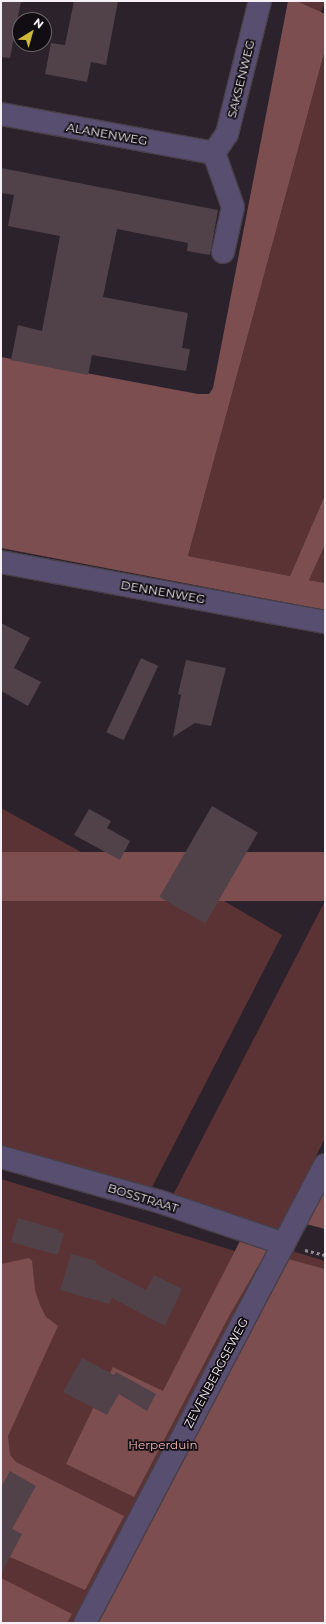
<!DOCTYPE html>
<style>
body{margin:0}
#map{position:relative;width:326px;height:1624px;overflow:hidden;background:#2c222c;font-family:Montserrat,sans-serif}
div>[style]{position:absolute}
.green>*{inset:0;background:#5c3334}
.forest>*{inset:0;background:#7c4e50;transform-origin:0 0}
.building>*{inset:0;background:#514249;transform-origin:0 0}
.path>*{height:2.5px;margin-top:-1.25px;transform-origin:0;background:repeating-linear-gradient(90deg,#928a92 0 3px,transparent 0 6px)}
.roads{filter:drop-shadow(1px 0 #483f48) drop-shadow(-1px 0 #483f48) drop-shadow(0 1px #483f48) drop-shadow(0 -1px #483f48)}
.minor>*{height:22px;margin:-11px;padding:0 11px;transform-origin:11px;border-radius:11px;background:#584f70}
span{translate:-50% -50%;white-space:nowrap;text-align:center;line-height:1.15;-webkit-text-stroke:3.5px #120d12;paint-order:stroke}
.street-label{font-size:12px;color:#f7f0f7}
.park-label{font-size:12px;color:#f6b7b8}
.frame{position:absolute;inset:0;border:2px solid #f7f0f7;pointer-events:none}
.north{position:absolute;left:12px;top:12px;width:40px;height:40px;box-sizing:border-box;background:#120d12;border:1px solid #6e686e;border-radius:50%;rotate:37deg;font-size:11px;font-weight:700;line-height:16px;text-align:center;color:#f7f0f7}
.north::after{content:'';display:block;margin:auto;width:14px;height:18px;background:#d0b736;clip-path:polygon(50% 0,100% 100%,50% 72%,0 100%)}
</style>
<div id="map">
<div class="green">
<div style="clip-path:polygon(297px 1px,325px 1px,325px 4px,320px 13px)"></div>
<div style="clip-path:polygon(325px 50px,325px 495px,290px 576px,188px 556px)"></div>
<div style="clip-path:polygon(325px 545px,325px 583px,309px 580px)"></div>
<div style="clip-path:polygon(1px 808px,132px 880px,147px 856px,282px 935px,149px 1193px,1px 1149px)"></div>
<div style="clip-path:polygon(325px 901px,325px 1138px,284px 1221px,278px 1230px,171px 1199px)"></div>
<div style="clip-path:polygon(1px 1179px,284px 1266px,292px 1251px,325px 1261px,325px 1623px,1px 1623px)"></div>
</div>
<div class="forest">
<div style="clip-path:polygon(288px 1px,297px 1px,325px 14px,325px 50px,188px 556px,290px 576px,325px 495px,325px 545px,309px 580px,325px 583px,325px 610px,1px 548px,1px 357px,198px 394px,209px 394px,213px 388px)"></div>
<div style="left:325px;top:852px;width:49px;height:384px;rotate:90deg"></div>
<div style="clip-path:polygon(325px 1188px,325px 1229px,306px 1224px)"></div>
<div style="clip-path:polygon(240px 1241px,268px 1249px,229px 1316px,134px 1497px,66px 1464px,113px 1367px,163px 1391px)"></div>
<div style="clip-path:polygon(29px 1258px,32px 1261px,35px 1290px,40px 1305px,46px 1317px,58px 1326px,8px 1436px,10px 1455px,16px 1462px,124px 1516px,85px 1590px,1px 1553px,1px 1264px)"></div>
<div style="clip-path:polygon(288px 1259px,325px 1269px,325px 1623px,97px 1623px)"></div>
<div style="clip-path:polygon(1px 1578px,72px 1614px,67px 1623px,1px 1623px)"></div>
</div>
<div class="building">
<div style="clip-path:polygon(1px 1px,21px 1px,10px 58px,1px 57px)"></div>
<div style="clip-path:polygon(74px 1px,118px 1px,106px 65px,91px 62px,87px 82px,45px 74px,51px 43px,65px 45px)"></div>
<div style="clip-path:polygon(1px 168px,218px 210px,210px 255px,187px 251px,188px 243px,117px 229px,103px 297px,188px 313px,182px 348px,190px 349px,186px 371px,92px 355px,88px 375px,11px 360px,18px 325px,42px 331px,60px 236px,8px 226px,14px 195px,1px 193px)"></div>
<div style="clip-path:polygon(1px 623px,30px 638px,14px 668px,41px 682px,28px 706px,1px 691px)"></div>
<div style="left:141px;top:658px;width:19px;height:82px;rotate:25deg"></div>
<div style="clip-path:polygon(186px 660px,226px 668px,211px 726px,195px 723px,173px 737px,181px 695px,178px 694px)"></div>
<div style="left:212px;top:806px;width:53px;height:105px;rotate:30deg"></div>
<div style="clip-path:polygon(89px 809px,111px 821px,107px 828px,130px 841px,120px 860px,74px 835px)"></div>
<div style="clip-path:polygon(18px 1218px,59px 1230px,58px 1232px,64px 1233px,58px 1255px,11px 1242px)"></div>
<div style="clip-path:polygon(71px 1254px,97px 1261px,96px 1264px,146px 1290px,154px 1275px,182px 1289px,165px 1326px,112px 1298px,109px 1304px,60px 1290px)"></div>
<div style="clip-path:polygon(82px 1358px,114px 1375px,116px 1372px,156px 1394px,147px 1411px,119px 1394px,107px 1415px,63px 1392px)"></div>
<div style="clip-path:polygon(10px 1471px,36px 1486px,12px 1529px,22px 1534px,1px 1574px,1px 1487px)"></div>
</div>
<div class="path">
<div style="left:305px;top:1250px;width:21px;rotate:14deg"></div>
</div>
<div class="roads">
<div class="minor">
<div style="left:1px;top:114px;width:217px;rotate:10.4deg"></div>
<div style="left:214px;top:153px;width:23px;rotate:-56deg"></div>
<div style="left:227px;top:134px;width:137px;rotate:-76.1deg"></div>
<div style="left:214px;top:153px;width:57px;rotate:70.6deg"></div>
<div style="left:233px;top:207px;width:46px;rotate:102.5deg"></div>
<div style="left:1px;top:562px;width:330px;rotate:10.5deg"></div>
<div style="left:1px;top:1157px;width:163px;rotate:15.7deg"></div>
<div style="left:158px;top:1201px;width:133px;rotate:18.8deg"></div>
<div style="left:85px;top:1623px;width:517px;rotate:-62.34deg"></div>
</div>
</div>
<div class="street-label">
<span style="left:241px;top:79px;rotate:-76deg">SAKSENWEG</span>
<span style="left:107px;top:134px;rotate:10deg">ALANENWEG</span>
<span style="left:163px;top:592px;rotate:10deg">DENNENWEG</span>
<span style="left:143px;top:1198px;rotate:17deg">BOSSTRAAT</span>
<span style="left:216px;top:1373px;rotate:-62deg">ZEVENBERGSEWEG</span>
</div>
<div class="park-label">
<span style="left:163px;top:1445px">Herperduin</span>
</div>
<div class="frame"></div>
<div class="north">N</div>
</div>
